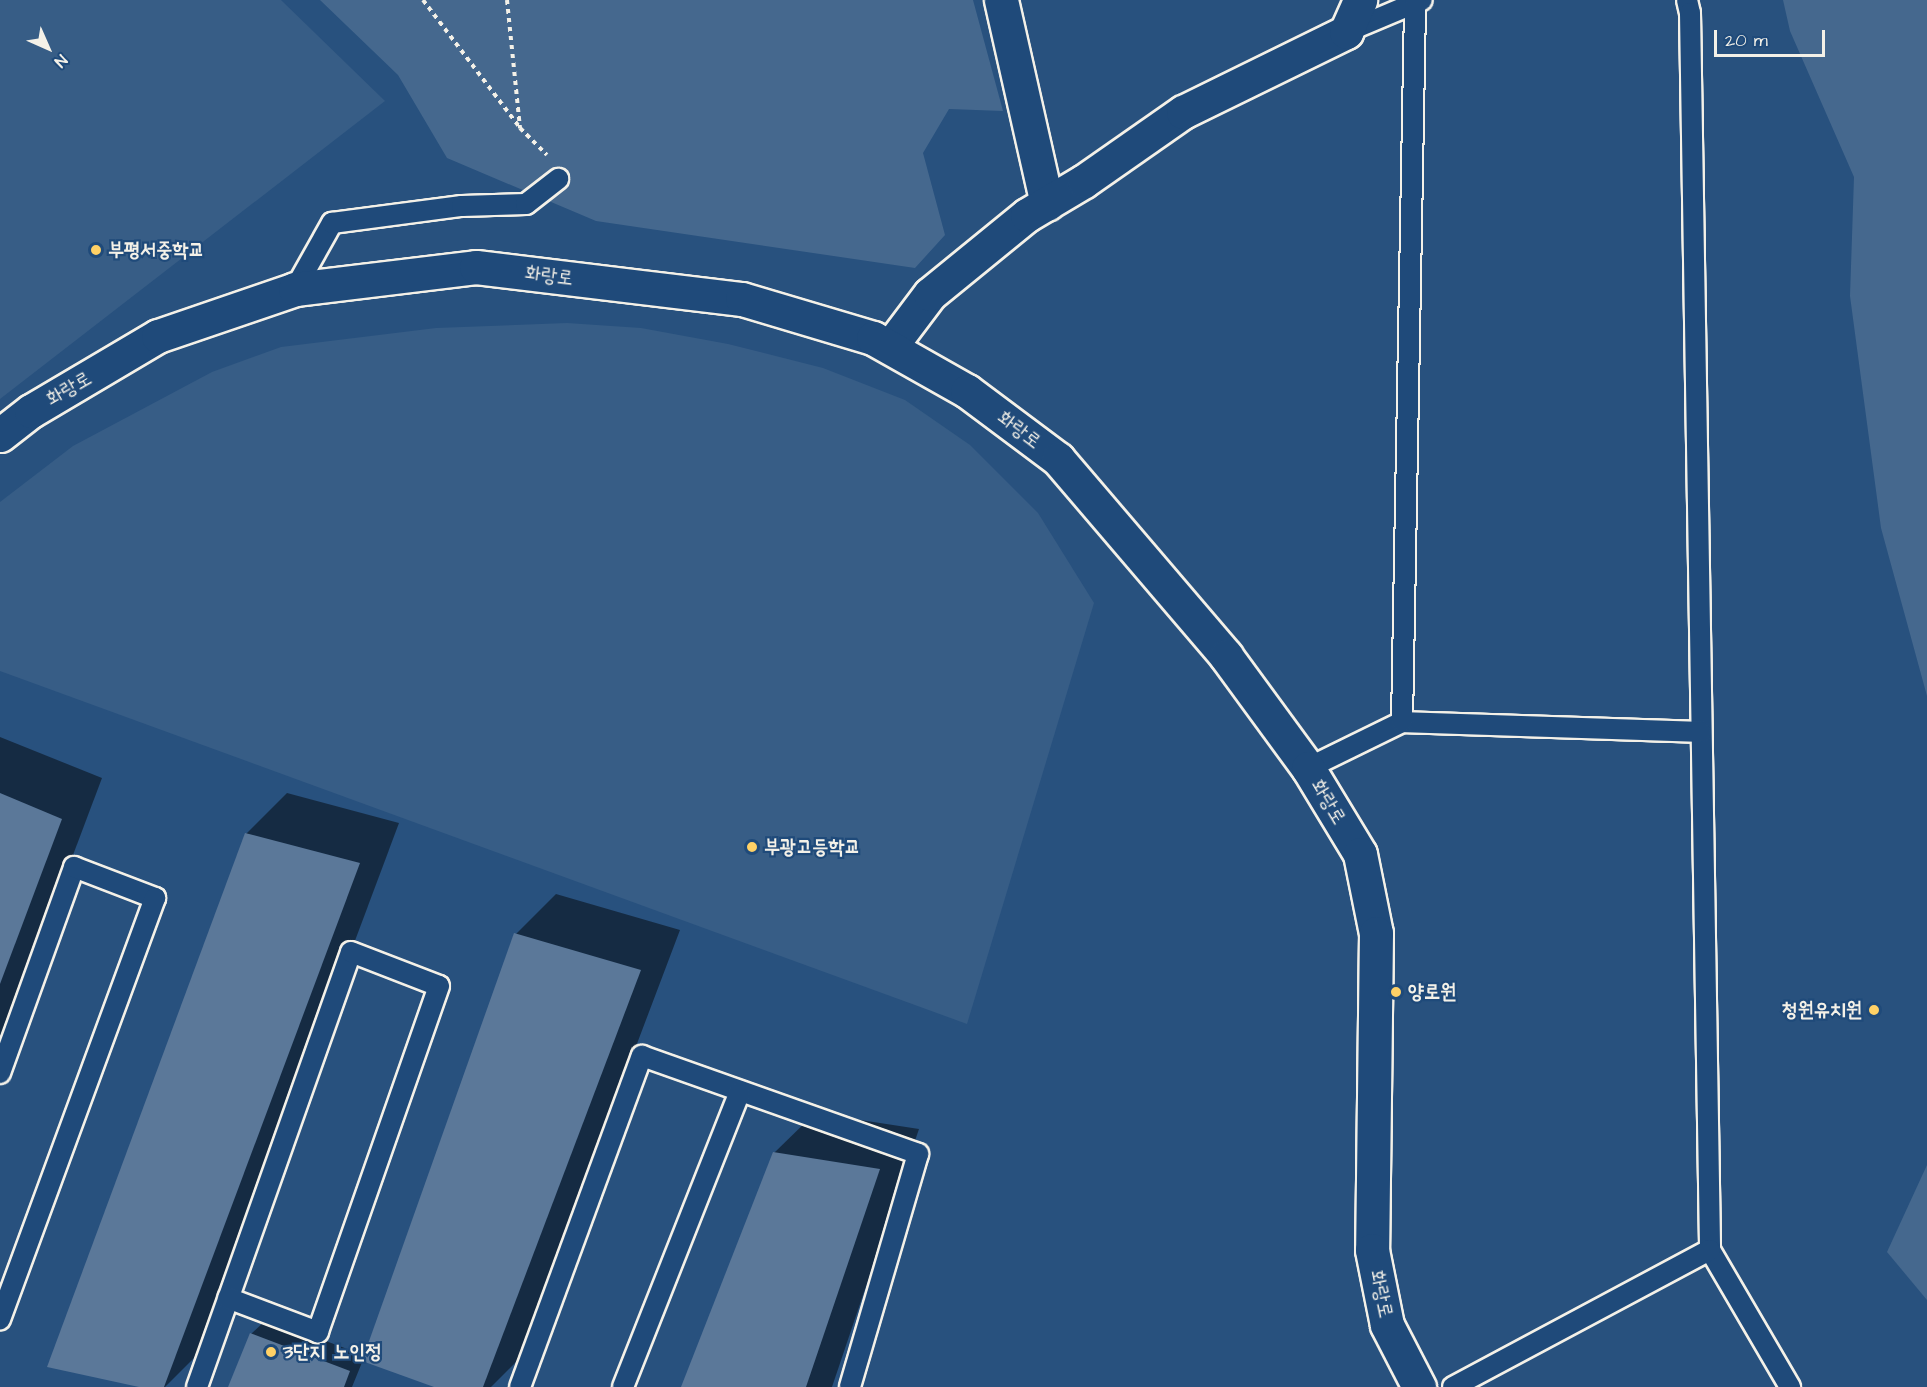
<!DOCTYPE html>
<meta charset="utf-8">
<style>
body{margin:0}
#map{position:relative;width:1927px;height:1387px;overflow:hidden;background:#28517e;font-family:"Architects Daughter","Poor Story",sans-serif}
div>[style]{position:absolute}
.built>*{inset:0;background:#375d86}
.green>*{inset:0;background:#45688e}
.shadow>*{inset:0;background:#0007}
.building>*{inset:0;background:#5b7899}
.path>*{height:4px;margin-top:-2px;transform-origin:0;background:repeating-linear-gradient(90deg,#f4f1e8 0 4.5px,transparent 0 9px)}
.roads{filter:drop-shadow(2px 0 #f4f1e8) drop-shadow(-2px 0 #f4f1e8) drop-shadow(0 2px #f4f1e8) drop-shadow(0 -2px #f4f1e8)}
.lane>*{height:20px;margin:-10px;padding:0 10px;transform-origin:10px;border-radius:10px;background:#1f4a7a}
.street>*{height:33px;margin:-16.5px;padding:0 16.5px;transform-origin:16.5px;border-radius:16.5px;background:#1f4a7a}
.dots>*{width:16px;height:16px;translate:-50% -50%;box-sizing:border-box;border:3px solid #1f4a7a;border-radius:50%}
span{translate:-50% -50%;white-space:nowrap;text-align:center;line-height:1.15;-webkit-text-stroke:4.5px #1f4a7a;paint-order:stroke}
.poi-label{font-size:20px;color:#f4f1e8;font-weight:700}
.left{translate:0 -50%;text-align:left}
.right{translate:-100% -50%;text-align:right}
.street-label{font-size:20px;color:#f4f1e8}
.north{position:absolute;left:18px;top:18px;width:60px;height:60px;-webkit-text-stroke:4px #1f4a7a;paint-order:stroke;rotate:135deg;font-size:16px;font-weight:700;line-height:24px;text-align:center;color:#f4f1e8}
.north::after{content:'';display:block;margin:auto;width:21px;height:27px;background:#f4f1e8;clip-path:polygon(50% 0,100% 100%,50% 72%,0 100%)}
.scale{position:absolute;left:1714px;top:30px;width:111px;height:27px;box-sizing:border-box;border:3px solid #f4f1e8;border-top:0;padding-left:8px;font-size:18px;line-height:21px;white-space:nowrap;color:#f4f1e8;-webkit-text-stroke:4px #1f4a7a;paint-order:stroke}
</style>
<div id="map">
<div class="built">
<div style="clip-path:polygon(0 0,281px 0,385px 101px,0 399px)"></div>
<div style="clip-path:polygon(567px 323px,641px 328px,728px 344px,823px 368px,905px 400px,970px 445px,1038px 513px,1094px 603px,967px 1024px,0 671px,0 502px,73px 446px,212px 372px,281px 347px,436px 328px)"></div>
</div>
<div class="green">
<div style="clip-path:polygon(320px 0,973px 0,1003px 111px,949px 109px,923px 153px,945px 235px,915px 268px,596px 221px,447px 158px,398px 75px)"></div>
<div style="clip-path:polygon(1783px 0,1927px 0,1927px 696px,1881px 528px,1850px 296px,1854px 177px,1790px 31px)"></div>
<div style="clip-path:polygon(1927px 1165px,1927px 1300px,1887px 1252px)"></div>
</div>
<div class="shadow">
<div style="clip-path:polygon(0 737px,102px 778px,0 1049px)"></div>
<div style="clip-path:polygon(287px 793px,399px 823px,202px 1350px,165px 1387px,146px 1387px,246px 834px)"></div>
<div style="clip-path:polygon(556px 894px,680px 930px,517px 1361px,491px 1387px,438px 1387px,363px 1360px,352px 1387px,229px 1387px,251px 1334px,267px 1319px,366px 1356px,516px 934px)"></div>
<div style="clip-path:polygon(815px 1113px,919px 1129px,832px 1387px,683px 1387px,774px 1153px)"></div>
</div>
<div class="building">
<div style="clip-path:polygon(0 793px,62px 819px,0 984px)"></div>
<div style="clip-path:polygon(245px 833px,360px 863px,164px 1387px,139px 1387px,47px 1367px)"></div>
<div style="clip-path:polygon(514px 933px,641px 970px,483px 1387px,434px 1387px,362px 1361px)"></div>
<div style="clip-path:polygon(773px 1152px,880px 1169px,806px 1387px,681px 1387px)"></div>
<div style="clip-path:polygon(250px 1333px,350px 1371px,344px 1387px,228px 1387px)"></div>
</div>
<div class="path">
<div style="left:423px;top:0;width:161px;rotate:52.8deg"></div>
<div style="left:507px;top:0;width:129px;rotate:84.2deg"></div>
<div style="left:520px;top:128px;width:38px;rotate:45deg"></div>
</div>
<div class="roads">
<div class="lane">
<div style="left:1687px;top:0;width:13px;rotate:77deg"></div>
<div style="left:1690px;top:13px;width:1237px;rotate:89.07deg"></div>
<div style="left:1710px;top:1250px;width:159px;rotate:59.7deg"></div>
<div style="left:1346px;top:32px;width:82px;rotate:-22.8deg"></div>
<div style="left:295px;top:289px;width:76px;rotate:-60.7deg"></div>
<div style="left:332px;top:223px;width:131px;rotate:-7.5deg"></div>
<div style="left:462px;top:206px;width:64px;rotate:-1.8deg"></div>
<div style="left:526px;top:204px;width:41px;rotate:-38deg"></div>
<div style="left:1402px;top:722px;width:299px;rotate:1.9deg"></div>
<div style="left:1308px;top:768px;width:105px;rotate:-26.1deg"></div>
<div style="left:1402px;top:722px;width:719px;rotate:-88.96deg"></div>
<div style="left:0;top:1073px;width:219px;rotate:-70.2deg"></div>
<div style="left:74px;top:867px;width:87px;rotate:20.9deg"></div>
<div style="left:155px;top:898px;width:449px;rotate:110.2deg"></div>
<div style="left:197px;top:1387px;width:461px;rotate:-70.5deg"></div>
<div style="left:351px;top:952px;width:94px;rotate:21.1deg"></div>
<div style="left:439px;top:986px;width:367px;rotate:109.3deg"></div>
<div style="left:318px;top:1332px;width:96px;rotate:-159.3deg"></div>
<div style="left:520px;top:1387px;width:353px;rotate:-69.8deg"></div>
<div style="left:642px;top:1056px;width:293px;rotate:19.5deg"></div>
<div style="left:918px;top:1154px;width:243px;rotate:106.3deg"></div>
<div style="left:623px;top:1387px;width:318px;rotate:-68.4deg"></div>
<div style="left:1453px;top:1387px;width:291px;rotate:-28.1deg"></div>
</div>
<div class="street">
<div style="left:1001px;top:0;width:209px;rotate:77.3deg"></div>
<div style="left:890px;top:347px;width:66px;rotate:-53deg"></div>
<div style="left:930px;top:294px;width:125px;rotate:-39.2deg"></div>
<div style="left:1027px;top:215px;width:66px;rotate:-30.8deg"></div>
<div style="left:1084px;top:181px;width:121px;rotate:-34.9deg"></div>
<div style="left:1183px;top:112px;width:182px;rotate:-26.1deg"></div>
<div style="left:1346px;top:32px;width:35px;rotate:-66deg"></div>
<div style="left:0;top:435px;width:39px;rotate:-38deg"></div>
<div style="left:31px;top:411px;width:147px;rotate:-30.6deg"></div>
<div style="left:158px;top:336px;width:145px;rotate:-18.9deg"></div>
<div style="left:295px;top:289px;width:182px;rotate:-6.9deg"></div>
<div style="left:476px;top:267px;width:268px;rotate:6.9deg"></div>
<div style="left:742px;top:299px;width:137px;rotate:16.6deg"></div>
<div style="left:873px;top:338px;width:108px;rotate:29.4deg"></div>
<div style="left:967px;top:391px;width:114px;rotate:36.8deg"></div>
<div style="left:1058px;top:459px;width:259px;rotate:49.5deg"></div>
<div style="left:1226px;top:656px;width:139px;rotate:53.8deg"></div>
<div style="left:1308px;top:768px;width:100px;rotate:58.8deg"></div>
<div style="left:1360px;top:854px;width:81px;rotate:78.6deg"></div>
<div style="left:1376px;top:933px;width:317px;rotate:90.7deg"></div>
<div style="left:1372px;top:1250px;width:76px;rotate:78.7deg"></div>
<div style="left:1387px;top:1325px;width:70px;rotate:62.7deg"></div>
</div>
</div>
<div class="dots">
<div style="left:96px;top:250px;background:#ffd166"></div>
<div style="left:752px;top:847px;background:#ffd166"></div>
<div style="left:1396px;top:992px;background:#ffd166"></div>
<div style="left:1874px;top:1010px;background:#ffd166"></div>
<div style="left:271px;top:1352px;background:#ffd166"></div>
</div>
<div class="poi-label">
<span class="left" style="left:108px;top:250px">부평서중학교</span>
<span class="left" style="left:764px;top:847px">부광고등학교</span>
<span class="left" style="left:1408px;top:992px">양로원</span>
<span class="right" style="left:1862px;top:1010px">청원유치원</span>
<span class="left" style="left:283px;top:1352px">3단지 노인정</span>
</div>
<div class="street-label">
<span style="left:549px;top:276px;rotate:7deg">화랑로</span>
<span style="left:69px;top:389px;rotate:-30deg">화랑로</span>
<span style="left:1019px;top:430px;rotate:37deg">화랑로</span>
<span style="left:1328px;top:802px;rotate:59deg">화랑로</span>
<span style="left:1381px;top:1294px;rotate:78deg">화랑로</span>
</div>
<div class="north">N</div>
<div class="scale">20 m</div>
</div>
